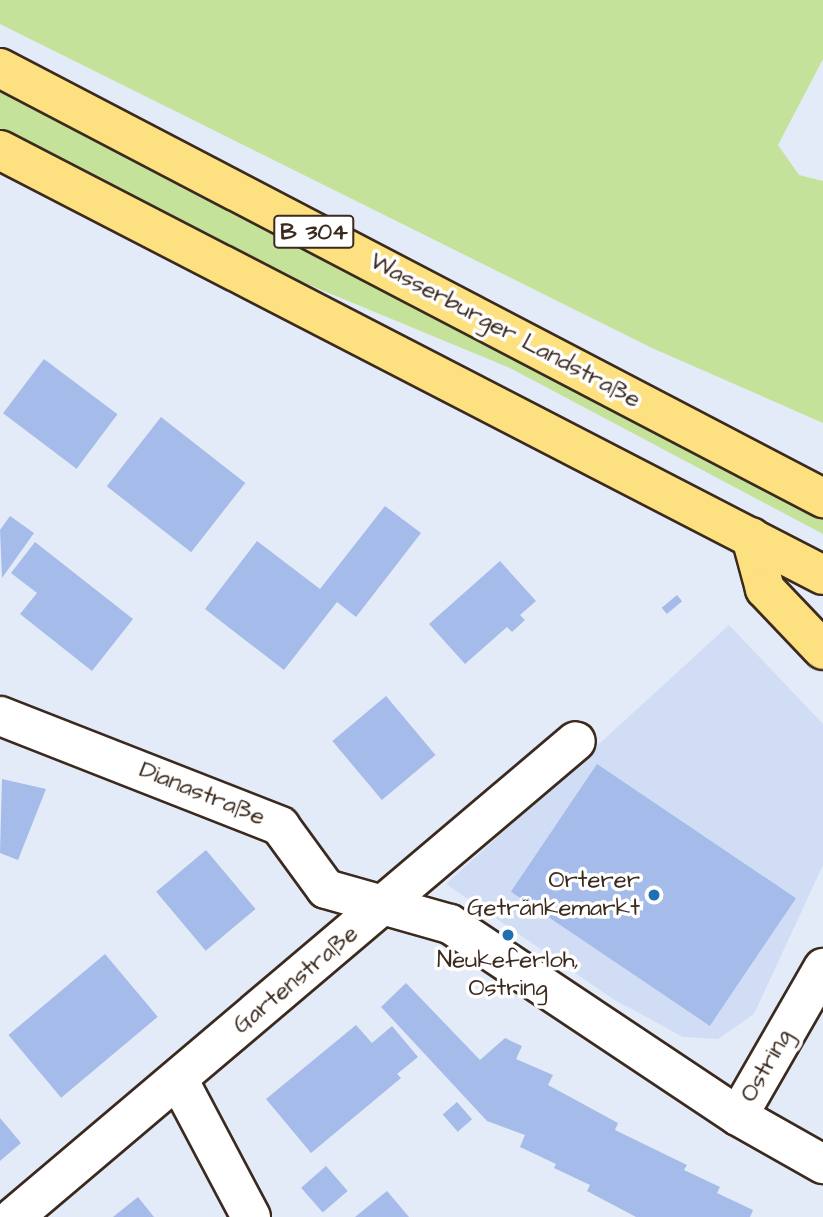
<!DOCTYPE html>
<meta charset="utf-8">
<style>
body{margin:0}
#map{position:relative;width:823px;height:1217px;overflow:hidden;background:#e4ebf8;font-family:"Architects Daughter",sans-serif}
div>[style]{position:absolute}
.built>*{inset:0;background:#d1ddf4}
.green>*{inset:0;background:#c4e299}
.building>*{inset:0;background:#a5bbe9;transform-origin:0 0}
.roads{filter:drop-shadow(2px 0 #3b2a1e) drop-shadow(-2px 0 #3b2a1e) drop-shadow(0 2px #3b2a1e) drop-shadow(0 -2px #3b2a1e)}
.street>*{height:38px;margin:-19px;padding:0 19px;transform-origin:19px;border-radius:19px;background:#fff}
.primary>*{height:38px;margin:-19px;padding:0 19px;transform-origin:19px;border-radius:19px;background:#fde080}
.dots>*{width:19px;height:19px;translate:-50% -50%;box-sizing:border-box;border:4px solid #fff;border-radius:50%}
span{translate:-50% -50%;white-space:nowrap;text-align:center;line-height:1.15;-webkit-text-stroke:7px #fff;paint-order:stroke}
.shield-label span{padding:2px 5px;background:#fff;border:2px solid;border-radius:5px;-webkit-text-stroke-width:0}
.shield-label{font-size:23px;color:#3b2a1e;font-weight:700}
.street-label{font-size:24px;color:#3b2a1e}
.poi-label{font-size:24px;color:#3b2a1e}
.right{translate:-100% -50%;text-align:right}
</style>
<div id="map">
<div class="built">
<div style="clip-path:polygon(729px 625px,823px 724px,823px 865px,754px 1014px,718px 1039px,683px 1037px,613px 999px,446px 884px)"></div>
</div>
<div class="green">
<div style="clip-path:polygon(0 0,823px 0,823px 59px,778px 145px,799px 175px,823px 181px,823px 423px,652px 348px,0 24px)"></div>
<div style="clip-path:polygon(0 92px,823px 519px,823px 534px,510px 368px,266px 267px,0 130px)"></div>
</div>
<div class="building">
<div style="left:44px;top:359px;width:92px;height:68px;rotate:37deg"></div>
<div style="left:161px;top:417px;width:107px;height:88px;rotate:38deg"></div>
<div style="clip-path:polygon(385px 506px,421px 533px,356px 617px,337px 602px,284px 670px,205px 609px,257px 541px,320px 589px)"></div>
<div style="clip-path:polygon(10px 516px,34px 533px,2px 578px,0 530px)"></div>
<div style="clip-path:polygon(35px 542px,133px 619px,92px 671px,20px 614px,37px 593px,11px 573px)"></div>
<div style="clip-path:polygon(500px 561px,536px 601px,520px 615px,525px 620px,512px 632px,507px 627px,465px 664px,429px 624px)"></div>
<div style="left:677px;top:595px;width:8px;height:20px;rotate:50deg"></div>
<div style="left:386px;top:696px;width:77px;height:70px;rotate:50deg"></div>
<div style="left:597px;top:764px;width:240px;height:154px;rotate:34deg"></div>
<div style="clip-path:polygon(2px 779px,46px 789px,18px 860px,0 853px)"></div>
<div style="left:206px;top:850px;width:77px;height:65px;rotate:50deg"></div>
<div style="left:105px;top:954px;width:82px;height:126px;rotate:50deg"></div>
<div style="clip-path:polygon(406px 983px,480px 1060px,505px 1038px,522px 1046px,516px 1059px,553px 1075px,548px 1085px,618px 1123px,615px 1130px,687px 1165px,684px 1170px,720px 1187px,717px 1193px,753px 1210px,750px 1217px,636px 1217px,587px 1191px,590px 1185px,554px 1168px,556px 1164px,520px 1147px,525px 1135px,487px 1121px,381px 1007px)"></div>
<div style="clip-path:polygon(356px 1025px,372px 1043px,392px 1026px,418px 1057px,397px 1074px,401px 1078px,311px 1153px,266px 1099px)"></div>
<div style="left:457px;top:1102px;width:23px;height:19px;rotate:49deg"></div>
<div style="clip-path:polygon(0 1118px,21px 1143px,0 1161px)"></div>
<div style="left:326px;top:1166px;width:33px;height:33px;rotate:49deg"></div>
<div style="clip-path:polygon(387px 1191px,409px 1217px,355px 1217px)"></div>
<div style="clip-path:polygon(138px 1197px,154px 1217px,113px 1217px)"></div>
</div>
<div class="roads">
<div class="street">
<div style="left:0;top:716px;width:301px;rotate:21.4deg"></div>
<div style="left:280px;top:826px;width:78px;rotate:53.9deg"></div>
<div style="left:326px;top:889px;width:129px;rotate:15.8deg"></div>
<div style="left:450px;top:924px;width:346px;rotate:33.7deg"></div>
<div style="left:738px;top:1116px;width:98px;rotate:29.5deg"></div>
<div style="left:178px;top:1079px;width:156px;rotate:62.1deg"></div>
<div style="left:738px;top:1116px;width:171px;rotate:-60.1deg"></div>
<div style="left:14px;top:1217px;width:736px;rotate:-40.26deg"></div>
</div>
<div class="primary">
<div style="left:0;top:68px;width:929px;rotate:27.59deg"></div>
<div style="left:0;top:150px;width:926px;rotate:27.31deg"></div>
<div style="left:751px;top:537px;width:54px;rotate:74.9deg"></div>
<div style="left:765px;top:589px;width:84px;rotate:46.4deg"></div>
</div>
</div>
<div class="dots">
<div style="left:654px;top:895px;background:#1f6fb2"></div>
<div style="left:508px;top:935px;background:#1f6fb2"></div>
</div>
<div class="shield-label">
<span style="left:314px;top:232px">B 304</span>
</div>
<div class="street-label">
<span style="left:505px;top:331px;rotate:28deg">Wasserburger Landstraße</span>
<span style="left:202px;top:794px;rotate:22deg">Dianastraße</span>
<span style="left:296px;top:980px;rotate:-40deg">Gartenstraße</span>
<span style="left:767px;top:1066px;rotate:-60deg">Ostring</span>
</div>
<div class="poi-label">
<span class="right" style="left:640px;top:895px">Orterer<br>Getränkemarkt</span>
<span style="left:508px;top:975px">Neukeferloh,<br>Ostring</span>
</div>
</div>
